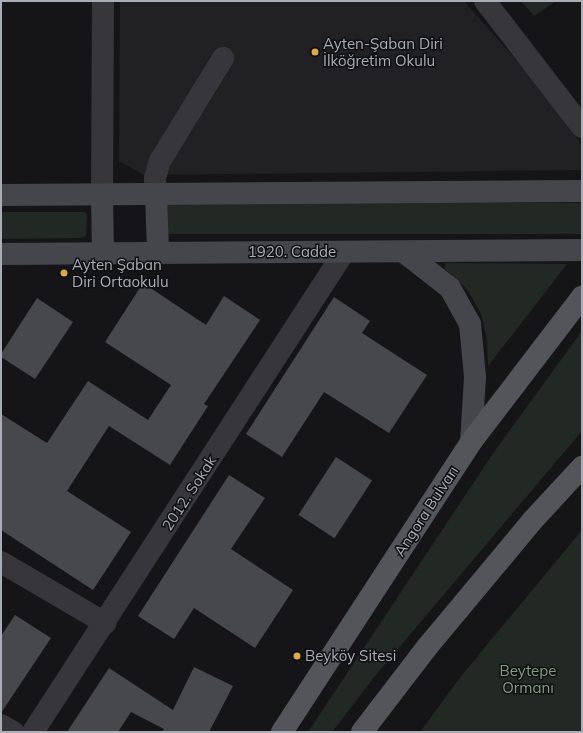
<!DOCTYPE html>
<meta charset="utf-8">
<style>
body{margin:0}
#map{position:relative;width:583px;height:733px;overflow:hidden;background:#151517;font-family:Mulish,sans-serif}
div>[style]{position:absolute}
.built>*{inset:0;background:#212124}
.green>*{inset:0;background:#222823;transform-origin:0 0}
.building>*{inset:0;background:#47484c;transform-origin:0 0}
.street>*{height:22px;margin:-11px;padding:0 11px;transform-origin:11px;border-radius:11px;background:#37373b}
.secondary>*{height:22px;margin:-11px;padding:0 11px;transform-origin:11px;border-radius:11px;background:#45464b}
.primary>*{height:22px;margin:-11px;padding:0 11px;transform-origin:11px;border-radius:11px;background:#53555a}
.dots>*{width:11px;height:11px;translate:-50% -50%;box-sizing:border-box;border:2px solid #101012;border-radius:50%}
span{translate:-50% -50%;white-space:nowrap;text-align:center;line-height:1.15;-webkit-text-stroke:3px #101012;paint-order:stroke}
.poi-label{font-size:15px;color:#a9adb5}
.left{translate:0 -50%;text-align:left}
.street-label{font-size:15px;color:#a9adb5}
.park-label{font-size:15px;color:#829e84}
.frame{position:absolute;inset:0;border:2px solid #a9adb5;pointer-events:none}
</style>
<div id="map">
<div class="built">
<div style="clip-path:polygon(120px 1px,464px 1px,555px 104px,582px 146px,582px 170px,144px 175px,119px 161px)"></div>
</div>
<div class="green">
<div style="clip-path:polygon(521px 1px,556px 1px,534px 16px)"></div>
<div style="left:582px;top:203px;width:31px;height:415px;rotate:90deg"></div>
<div style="clip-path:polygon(1px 212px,84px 212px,87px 215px,86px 236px,81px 238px,1px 239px)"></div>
<div style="clip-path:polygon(445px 263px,567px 264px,488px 366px,487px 339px,481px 314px,467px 289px,445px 269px)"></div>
<div style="clip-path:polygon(582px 331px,582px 431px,375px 676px,332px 732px,308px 732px,494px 452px)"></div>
<div style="clip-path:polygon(582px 530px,582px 732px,420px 732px,462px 675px)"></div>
</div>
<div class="building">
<div style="clip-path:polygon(143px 283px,206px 325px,224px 296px,260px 320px,204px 404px,208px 406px,170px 465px,109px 426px,67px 491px,131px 532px,93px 590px,1px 530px,1px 414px,47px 443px,88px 381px,148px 420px,171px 385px,105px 342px)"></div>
<div style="clip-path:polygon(334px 297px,370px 321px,362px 333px,427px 375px,389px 433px,324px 392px,282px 457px,246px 434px)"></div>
<div style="clip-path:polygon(37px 298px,73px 322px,35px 379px,1px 357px,1px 354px)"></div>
<div style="left:336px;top:457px;width:43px;height:69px;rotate:33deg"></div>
<div style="clip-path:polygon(229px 475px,265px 498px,231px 549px,293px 590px,255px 648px,194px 608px,174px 639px,138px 616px)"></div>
<div style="clip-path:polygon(15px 615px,51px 638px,1px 713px,1px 636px)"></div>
<div style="clip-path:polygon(194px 667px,233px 686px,209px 732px,162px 732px,164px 729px,131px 712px,118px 732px,67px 732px,109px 668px,173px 710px)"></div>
</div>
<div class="street">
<div style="left:485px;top:1px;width:159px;rotate:52.4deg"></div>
<div style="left:156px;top:194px;width:16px;rotate:-94deg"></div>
<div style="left:155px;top:178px;width:18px;rotate:-74deg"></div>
<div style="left:160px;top:161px;width:121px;rotate:-58.5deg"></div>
<div style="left:102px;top:195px;width:194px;rotate:-89.7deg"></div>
<div style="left:1px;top:562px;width:121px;rotate:30.4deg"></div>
<div style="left:1px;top:725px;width:14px;rotate:30deg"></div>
<div style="left:33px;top:732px;width:572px;rotate:-57.06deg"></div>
</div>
<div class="secondary">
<div style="left:156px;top:194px;width:58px;rotate:88deg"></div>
<div style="left:1px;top:195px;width:581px;rotate:-0.39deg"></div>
<div style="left:102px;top:195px;width:58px;rotate:89deg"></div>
<div style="left:404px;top:252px;width:58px;rotate:38deg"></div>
<div style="left:450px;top:288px;width:41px;rotate:60.9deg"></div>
<div style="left:470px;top:324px;width:53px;rotate:84.6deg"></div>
<div style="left:475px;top:377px;width:65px;rotate:93.5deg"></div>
<div style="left:1px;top:254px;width:581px;rotate:-0.39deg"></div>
</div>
<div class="primary">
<div style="left:282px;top:732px;width:346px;rotate:-56.9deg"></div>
<div style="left:471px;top:442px;width:183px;rotate:-52.6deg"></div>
<div style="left:362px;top:732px;width:108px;rotate:-52.5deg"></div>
<div style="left:428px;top:646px;width:163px;rotate:-50.2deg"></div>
<div style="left:532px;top:521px;width:74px;rotate:-47.2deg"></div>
</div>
<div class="dots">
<div style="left:315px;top:52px;background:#dba949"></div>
<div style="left:64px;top:273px;background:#dba949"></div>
<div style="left:297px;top:656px;background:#dba949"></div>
</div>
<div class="poi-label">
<span class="left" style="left:323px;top:52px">Ayten-Şaban Diri<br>İlköğretim Okulu</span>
<span class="left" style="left:72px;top:273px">Ayten Şaban<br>Diri Ortaokulu</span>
<span class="left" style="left:305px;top:656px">Beyköy Sitesi</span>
</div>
<div class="street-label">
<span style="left:292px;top:252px">1920. Cadde</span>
<span style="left:189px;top:493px;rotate:-57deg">2012. Sokak</span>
<span style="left:426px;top:511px;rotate:-57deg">Angora Bulvarı</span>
</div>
<div class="park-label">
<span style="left:528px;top:679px">Beytepe<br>Ormanı</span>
</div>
<div class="frame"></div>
</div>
